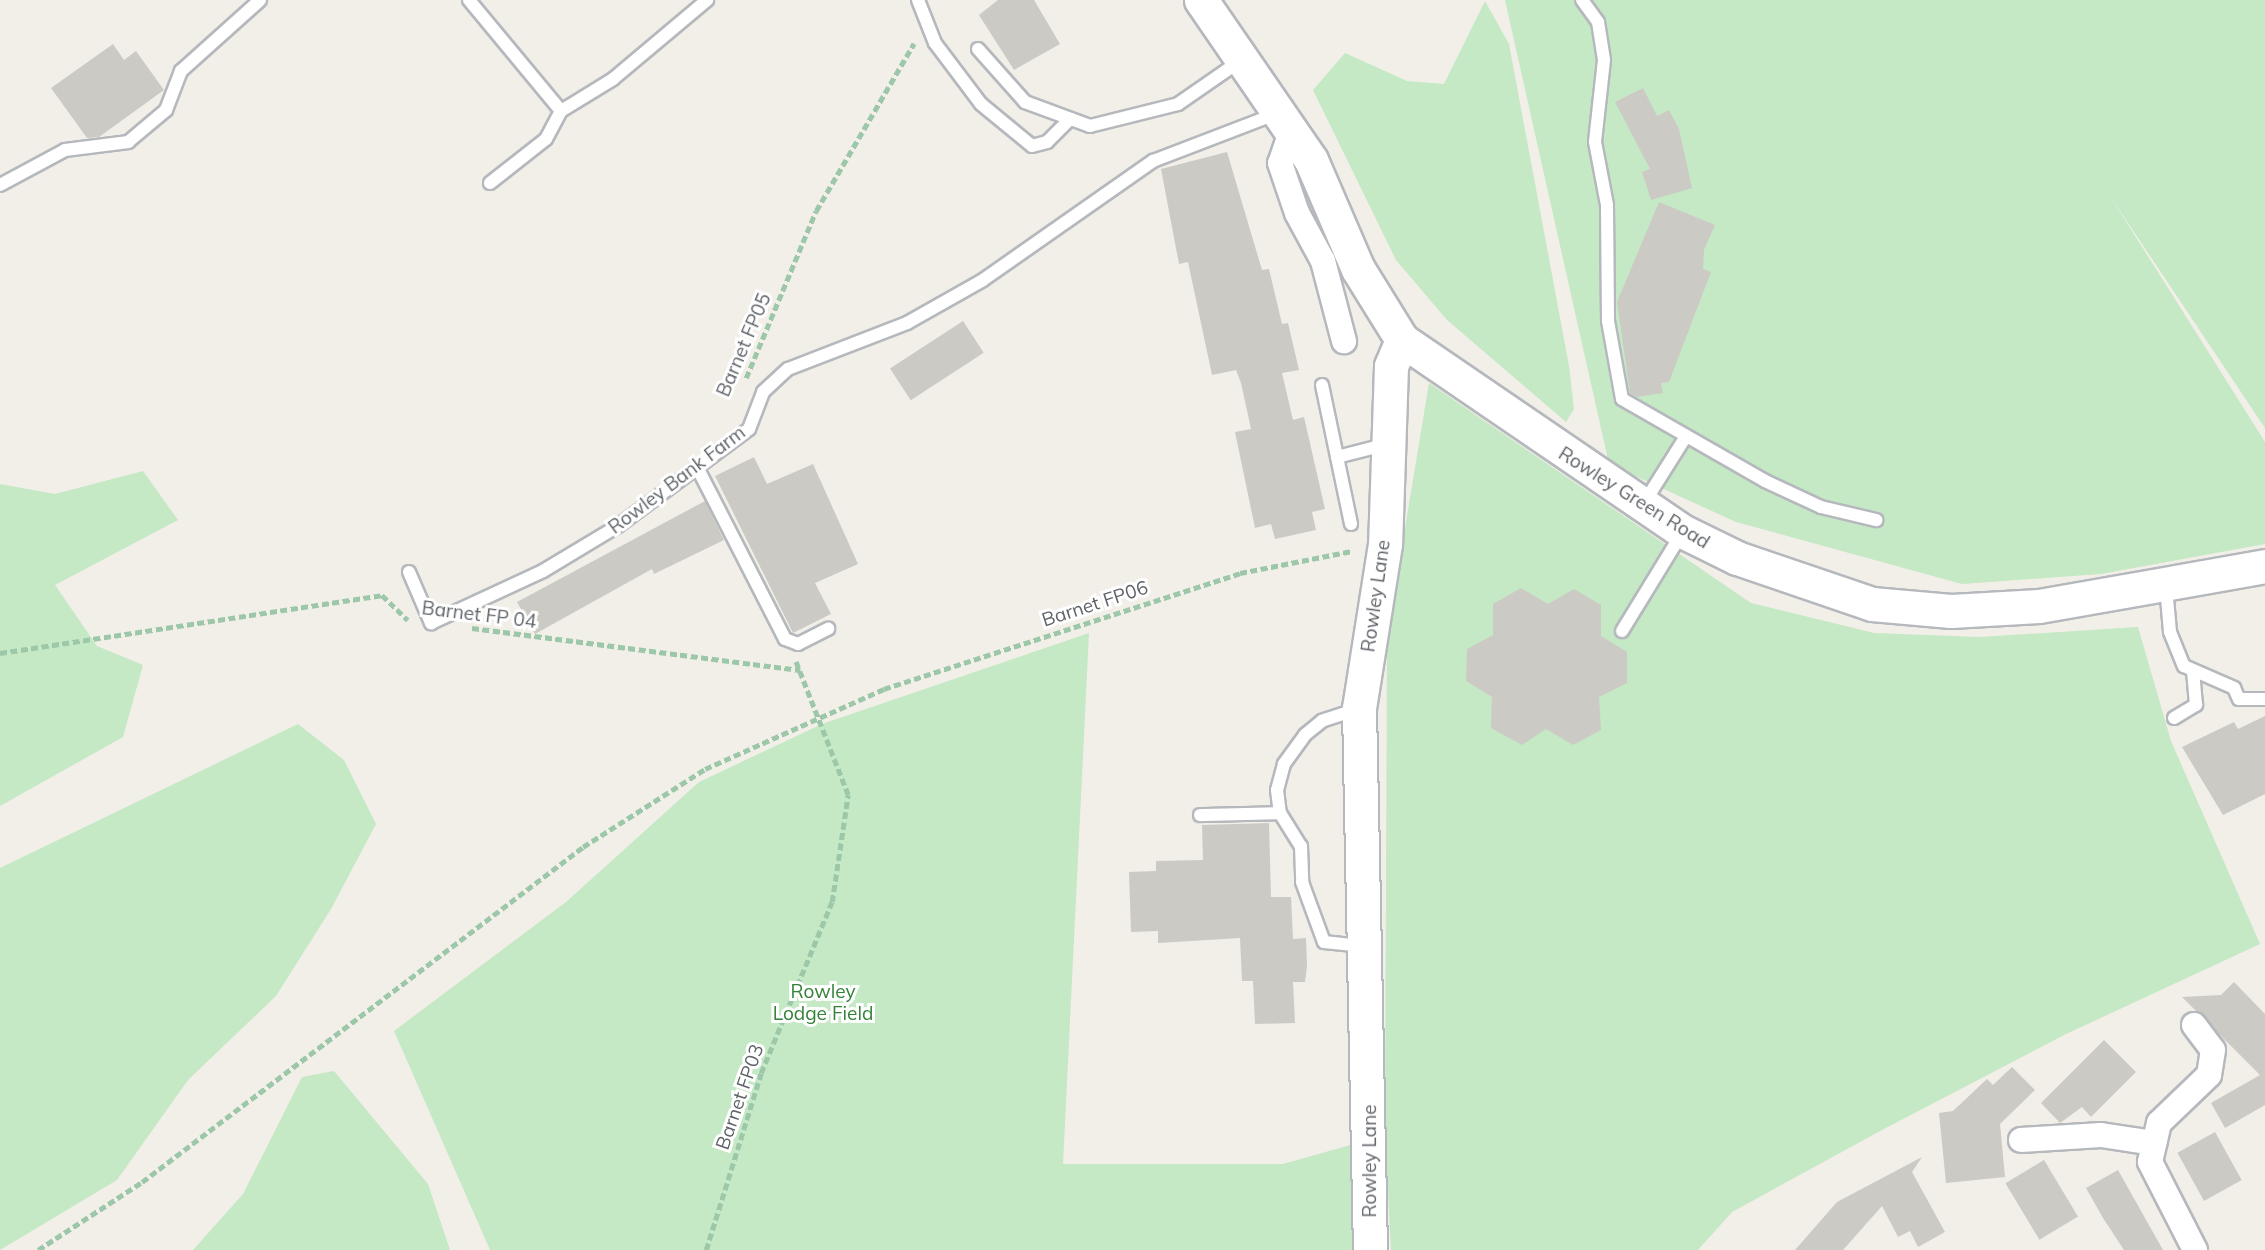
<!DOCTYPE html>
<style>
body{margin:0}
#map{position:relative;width:2265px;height:1250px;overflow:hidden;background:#f1efe8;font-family:Mulish,sans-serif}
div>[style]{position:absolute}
.green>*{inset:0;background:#c5e8c5}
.building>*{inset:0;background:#cccac5;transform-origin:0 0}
.path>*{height:4.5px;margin-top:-2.25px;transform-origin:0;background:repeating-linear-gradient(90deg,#9cc7a9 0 7px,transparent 0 10.5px)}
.roads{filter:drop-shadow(2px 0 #b5b8bc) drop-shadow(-2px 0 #b5b8bc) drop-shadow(0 2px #b5b8bc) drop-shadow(0 -2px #b5b8bc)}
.lane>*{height:12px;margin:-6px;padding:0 6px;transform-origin:6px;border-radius:6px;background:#fff}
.street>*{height:24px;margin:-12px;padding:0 12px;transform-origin:12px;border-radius:12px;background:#fff}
.secondary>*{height:33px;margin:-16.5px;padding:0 16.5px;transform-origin:16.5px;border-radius:16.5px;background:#fff}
span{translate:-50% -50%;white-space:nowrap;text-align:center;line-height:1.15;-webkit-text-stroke:6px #fff;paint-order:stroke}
.street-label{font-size:19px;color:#5f6368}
.park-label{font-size:19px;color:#348238}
</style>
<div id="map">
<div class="green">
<div style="clip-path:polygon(1505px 0,2265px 0,2265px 428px,2110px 196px,2265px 442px,2265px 544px,2101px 574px,1962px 584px,1736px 522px,1609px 464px)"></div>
<div style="clip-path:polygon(1485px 1px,1509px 44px,1569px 366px,1574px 409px,1566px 422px,1447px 320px,1396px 260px,1313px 90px,1345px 53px,1407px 81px,1444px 84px)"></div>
<div style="clip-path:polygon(1429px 383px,1751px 603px,1874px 633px,1979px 637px,2138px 627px,2171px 741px,2260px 944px,2064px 1035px,1882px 1130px,1732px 1212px,1698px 1250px,1391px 1250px,1385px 1136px,1387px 637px)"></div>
<div style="clip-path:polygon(143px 471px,178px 520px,55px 585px,97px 646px,143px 665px,123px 737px,0 806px,0 484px,55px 494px)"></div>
<div style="clip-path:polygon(1089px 633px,1063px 1164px,1283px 1164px,1354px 1144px,1359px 1250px,490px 1250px,394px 1031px,566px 902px,699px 782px,822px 724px)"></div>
<div style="clip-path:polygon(298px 724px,344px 760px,376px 824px,331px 909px,276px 996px,188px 1080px,117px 1180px,0 1250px,0 868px)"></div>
<div style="clip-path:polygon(334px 1071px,428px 1184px,450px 1250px,193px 1250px,243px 1194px,302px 1077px)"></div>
</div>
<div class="building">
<div style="clip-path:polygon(998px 0,1034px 0,1060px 44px,1014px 70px,979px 15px)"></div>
<div style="clip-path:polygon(113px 44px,124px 60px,136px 51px,164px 90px,99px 137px,87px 138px,51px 88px)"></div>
<div style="clip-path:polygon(1643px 88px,1657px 116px,1669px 110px,1679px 129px,1692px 188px,1651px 200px,1642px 172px,1650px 169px,1615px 102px)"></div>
<div style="clip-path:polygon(1227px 152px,1262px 270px,1269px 269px,1282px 324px,1288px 323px,1299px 370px,1282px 373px,1293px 420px,1304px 417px,1325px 509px,1312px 512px,1316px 530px,1275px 539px,1271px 524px,1255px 528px,1235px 432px,1251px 429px,1241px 383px,1236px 370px,1212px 375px,1188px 262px,1179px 264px,1161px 169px)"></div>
<div style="clip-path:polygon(1659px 202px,1715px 225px,1704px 250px,1703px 269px,1711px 272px,1669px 382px,1661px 383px,1663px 393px,1637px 397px,1630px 393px,1617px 302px)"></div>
<div style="left:963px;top:321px;width:38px;height:87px;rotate:57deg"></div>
<div style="clip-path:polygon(754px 457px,767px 484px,813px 464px,858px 564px,815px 583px,831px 614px,793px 633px,715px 476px)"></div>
<div style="clip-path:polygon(705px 501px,724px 540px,654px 574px,652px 569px,535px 634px,517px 602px)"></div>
<div style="clip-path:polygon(1521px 588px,1548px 604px,1574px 589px,1601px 605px,1601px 636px,1627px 652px,1627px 683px,1599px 697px,1601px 730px,1573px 745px,1546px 729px,1522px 745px,1491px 728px,1492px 697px,1466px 681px,1467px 649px,1493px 635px,1493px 604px)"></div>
<div style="clip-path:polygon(2265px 716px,2265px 794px,2223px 815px,2182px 747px,2234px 722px,2238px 729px)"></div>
<div style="clip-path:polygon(1269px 823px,1271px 897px,1291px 897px,1293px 939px,1306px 938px,1307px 966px,1305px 982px,1293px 982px,1295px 1023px,1255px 1024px,1253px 981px,1242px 981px,1240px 938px,1158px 943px,1158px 931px,1131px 932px,1129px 872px,1156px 871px,1156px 861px,1203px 860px,1202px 825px)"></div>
<div style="clip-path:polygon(2234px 982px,2265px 1014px,2265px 1105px,2225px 1128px,2211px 1103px,2260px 1075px,2182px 997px,2221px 995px)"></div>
<div style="clip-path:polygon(2104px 1040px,2136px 1072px,2091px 1117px,2082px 1107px,2060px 1123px,2041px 1103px)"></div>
<div style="clip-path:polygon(2012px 1067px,2035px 1090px,2000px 1124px,2005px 1177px,1946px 1183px,1939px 1113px,1953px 1111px,1987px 1079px,1993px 1085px)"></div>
<div style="left:2215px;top:1132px;width:55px;height:43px;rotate:61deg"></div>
<div style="clip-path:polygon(1922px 1157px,1912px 1172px,1945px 1232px,1918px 1247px,1910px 1231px,1898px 1237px,1882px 1206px,1843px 1250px,1795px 1250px,1837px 1202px)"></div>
<div style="left:2044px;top:1160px;width:66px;height:45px;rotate:59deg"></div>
<div style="clip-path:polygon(2118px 1170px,2163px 1250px,2124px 1250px,2103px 1218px,2086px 1188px)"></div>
</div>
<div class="path">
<div style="left:746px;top:378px;width:181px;rotate:-67.3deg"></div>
<div style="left:816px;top:211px;width:194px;rotate:-59.7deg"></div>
<div style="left:472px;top:628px;width:331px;rotate:7.3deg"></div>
<div style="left:0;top:653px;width:386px;rotate:-8.6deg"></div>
<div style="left:382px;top:595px;width:36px;rotate:44deg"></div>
<div style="left:38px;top:1250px;width:124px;rotate:-33.2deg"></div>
<div style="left:142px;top:1182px;width:554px;rotate:-37.22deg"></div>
<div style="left:583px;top:847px;width:145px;rotate:-32.6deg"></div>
<div style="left:705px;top:769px;width:196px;rotate:-24.1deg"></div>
<div style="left:884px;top:689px;width:374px;rotate:-18deg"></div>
<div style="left:1240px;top:573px;width:114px;rotate:-11.1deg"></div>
<div style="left:706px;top:1250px;width:185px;rotate:-72.7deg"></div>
<div style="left:761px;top:1073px;width:185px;rotate:-67.5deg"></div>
<div style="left:832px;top:902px;width:108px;rotate:-81.5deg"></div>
<div style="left:848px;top:795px;width:143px;rotate:-111.4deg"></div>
</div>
<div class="roads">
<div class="lane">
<div style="left:469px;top:0;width:144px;rotate:50.3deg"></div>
<div style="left:918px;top:0;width:46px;rotate:68.4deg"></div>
<div style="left:935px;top:43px;width:76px;rotate:53deg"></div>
<div style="left:981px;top:104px;width:66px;rotate:39.5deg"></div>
<div style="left:1032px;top:146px;width:16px;rotate:-15deg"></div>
<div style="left:1047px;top:142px;width:33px;rotate:-45deg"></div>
<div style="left:1582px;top:0;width:27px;rotate:54deg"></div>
<div style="left:1598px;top:22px;width:38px;rotate:81deg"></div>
<div style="left:1604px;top:60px;width:82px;rotate:96.3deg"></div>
<div style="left:1595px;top:142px;width:64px;rotate:79.2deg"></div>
<div style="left:1607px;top:205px;width:116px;rotate:89.5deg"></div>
<div style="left:1608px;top:321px;width:79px;rotate:79.8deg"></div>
<div style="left:1622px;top:399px;width:165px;rotate:29.8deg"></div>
<div style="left:1765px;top:481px;width:62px;rotate:24.9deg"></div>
<div style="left:1821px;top:507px;width:57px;rotate:13.3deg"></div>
<div style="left:978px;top:49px;width:71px;rotate:48.4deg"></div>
<div style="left:1025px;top:102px;width:69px;rotate:20.3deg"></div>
<div style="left:1090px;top:126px;width:91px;rotate:-14deg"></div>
<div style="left:1178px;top:104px;width:75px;rotate:-34.7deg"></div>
<div style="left:490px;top:183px;width:71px;rotate:-38.2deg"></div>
<div style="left:546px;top:139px;width:32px;rotate:-62deg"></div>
<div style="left:561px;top:111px;width:61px;rotate:-31.6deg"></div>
<div style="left:613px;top:79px;width:123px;rotate:-40deg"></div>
<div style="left:0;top:185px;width:74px;rotate:-28.3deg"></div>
<div style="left:65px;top:150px;width:64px;rotate:-7.2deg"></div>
<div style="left:128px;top:142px;width:50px;rotate:-40.1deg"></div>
<div style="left:166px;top:110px;width:42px;rotate:-69deg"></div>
<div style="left:181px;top:71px;width:106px;rotate:-41.9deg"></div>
<div style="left:1322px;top:385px;width:142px;rotate:78.2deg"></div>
<div style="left:1337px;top:457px;width:53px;rotate:-14.3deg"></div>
<div style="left:698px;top:469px;width:191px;rotate:62.9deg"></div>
<div style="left:785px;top:639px;width:14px;rotate:21deg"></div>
<div style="left:798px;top:644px;width:34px;rotate:-27deg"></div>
<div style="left:1644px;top:503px;width:77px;rotate:-57.8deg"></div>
<div style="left:409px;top:572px;width:56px;rotate:66.7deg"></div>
<div style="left:431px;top:623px;width:123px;rotate:-24.9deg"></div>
<div style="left:543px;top:571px;width:87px;rotate:-31deg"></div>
<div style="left:618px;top:526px;width:163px;rotate:-36.5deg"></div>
<div style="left:749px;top:429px;width:40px;rotate:-69deg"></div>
<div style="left:763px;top:392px;width:34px;rotate:-43deg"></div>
<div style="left:788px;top:369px;width:128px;rotate:-21.1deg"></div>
<div style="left:907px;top:323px;width:87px;rotate:-29.5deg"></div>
<div style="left:983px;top:280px;width:208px;rotate:-35deg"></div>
<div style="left:1153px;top:161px;width:134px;rotate:-21deg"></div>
<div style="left:2166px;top:587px;width:45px;rotate:84.9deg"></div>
<div style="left:2170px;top:632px;width:37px;rotate:68deg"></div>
<div style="left:2184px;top:666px;width:55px;rotate:23.7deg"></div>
<div style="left:2234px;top:688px;width:12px;rotate:66deg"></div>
<div style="left:2239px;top:699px;width:26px"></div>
<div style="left:1622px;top:631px;width:115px;rotate:-58.5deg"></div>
<div style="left:1358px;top:709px;width:38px;rotate:162deg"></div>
<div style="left:1322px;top:721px;width:22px;rotate:141deg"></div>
<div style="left:1305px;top:735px;width:36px;rotate:126deg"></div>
<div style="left:1284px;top:764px;width:27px;rotate:105deg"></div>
<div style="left:1277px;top:790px;width:23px;rotate:83deg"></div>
<div style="left:1280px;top:813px;width:39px;rotate:58deg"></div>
<div style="left:1301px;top:846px;width:36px;rotate:88deg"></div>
<div style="left:1302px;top:882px;width:64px;rotate:69.9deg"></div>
<div style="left:1324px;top:942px;width:37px;rotate:6deg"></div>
<div style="left:2174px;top:718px;width:26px;rotate:-31deg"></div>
<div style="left:2196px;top:705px;width:33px;rotate:-95deg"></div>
<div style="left:1200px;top:815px;width:80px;rotate:-1.4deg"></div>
</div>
<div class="street">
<div style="left:1292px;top:129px;width:36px;rotate:109deg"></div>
<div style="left:1280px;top:163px;width:53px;rotate:71.2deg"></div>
<div style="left:1297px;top:213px;width:55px;rotate:61.6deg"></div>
<div style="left:1323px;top:261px;width:83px;rotate:75.3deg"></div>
<div style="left:2194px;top:1025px;width:31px;rotate:53deg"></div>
<div style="left:2213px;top:1050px;width:25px;rotate:99deg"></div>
<div style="left:2209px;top:1075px;width:69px;rotate:136.2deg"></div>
<div style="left:2159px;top:1123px;width:40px;rotate:103deg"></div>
<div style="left:2150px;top:1162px;width:99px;rotate:62.9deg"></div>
<div style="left:2021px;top:1140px;width:80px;rotate:-3.6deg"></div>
<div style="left:2101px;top:1135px;width:54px;rotate:8.6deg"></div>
</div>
<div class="secondary">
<div style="left:1201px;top:0;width:194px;rotate:55.5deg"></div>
<div style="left:1311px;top:160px;width:119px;rotate:66.7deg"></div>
<div style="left:1358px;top:269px;width:84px;rotate:58.2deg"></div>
<div style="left:1402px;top:340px;width:28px;rotate:113deg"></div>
<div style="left:1391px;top:366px;width:178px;rotate:91.9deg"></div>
<div style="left:1385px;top:544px;width:166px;rotate:99deg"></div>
<div style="left:1359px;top:708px;width:542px;rotate:88.84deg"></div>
<div style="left:1402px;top:340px;width:339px;rotate:34.3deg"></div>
<div style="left:1682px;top:531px;width:61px;rotate:26.1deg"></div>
<div style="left:1737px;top:558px;width:143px;rotate:18.8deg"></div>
<div style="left:1872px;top:604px;width:79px;rotate:5.1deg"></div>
<div style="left:1951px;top:611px;width:88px;rotate:-3.3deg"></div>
<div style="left:2039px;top:606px;width:230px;rotate:-10deg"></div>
</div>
</div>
<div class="street-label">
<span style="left:744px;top:345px;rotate:-67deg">Barnet FP05</span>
<span style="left:677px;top:480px;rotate:-37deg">Rowley Bank Farm</span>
<span style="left:1634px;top:498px;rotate:32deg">Rowley Green Road</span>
<span style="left:1376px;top:596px;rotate:-82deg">Rowley Lane</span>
<span style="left:1095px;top:604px;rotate:-18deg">Barnet FP06</span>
<span style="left:479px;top:615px;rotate:7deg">Barnet FP 04</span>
<span style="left:740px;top:1097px;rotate:-71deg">Barnet FP03</span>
<span style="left:1370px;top:1161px;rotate:-90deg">Rowley Lane</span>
</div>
<div class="park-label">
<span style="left:823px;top:1003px">Rowley<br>Lodge Field</span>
</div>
</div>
